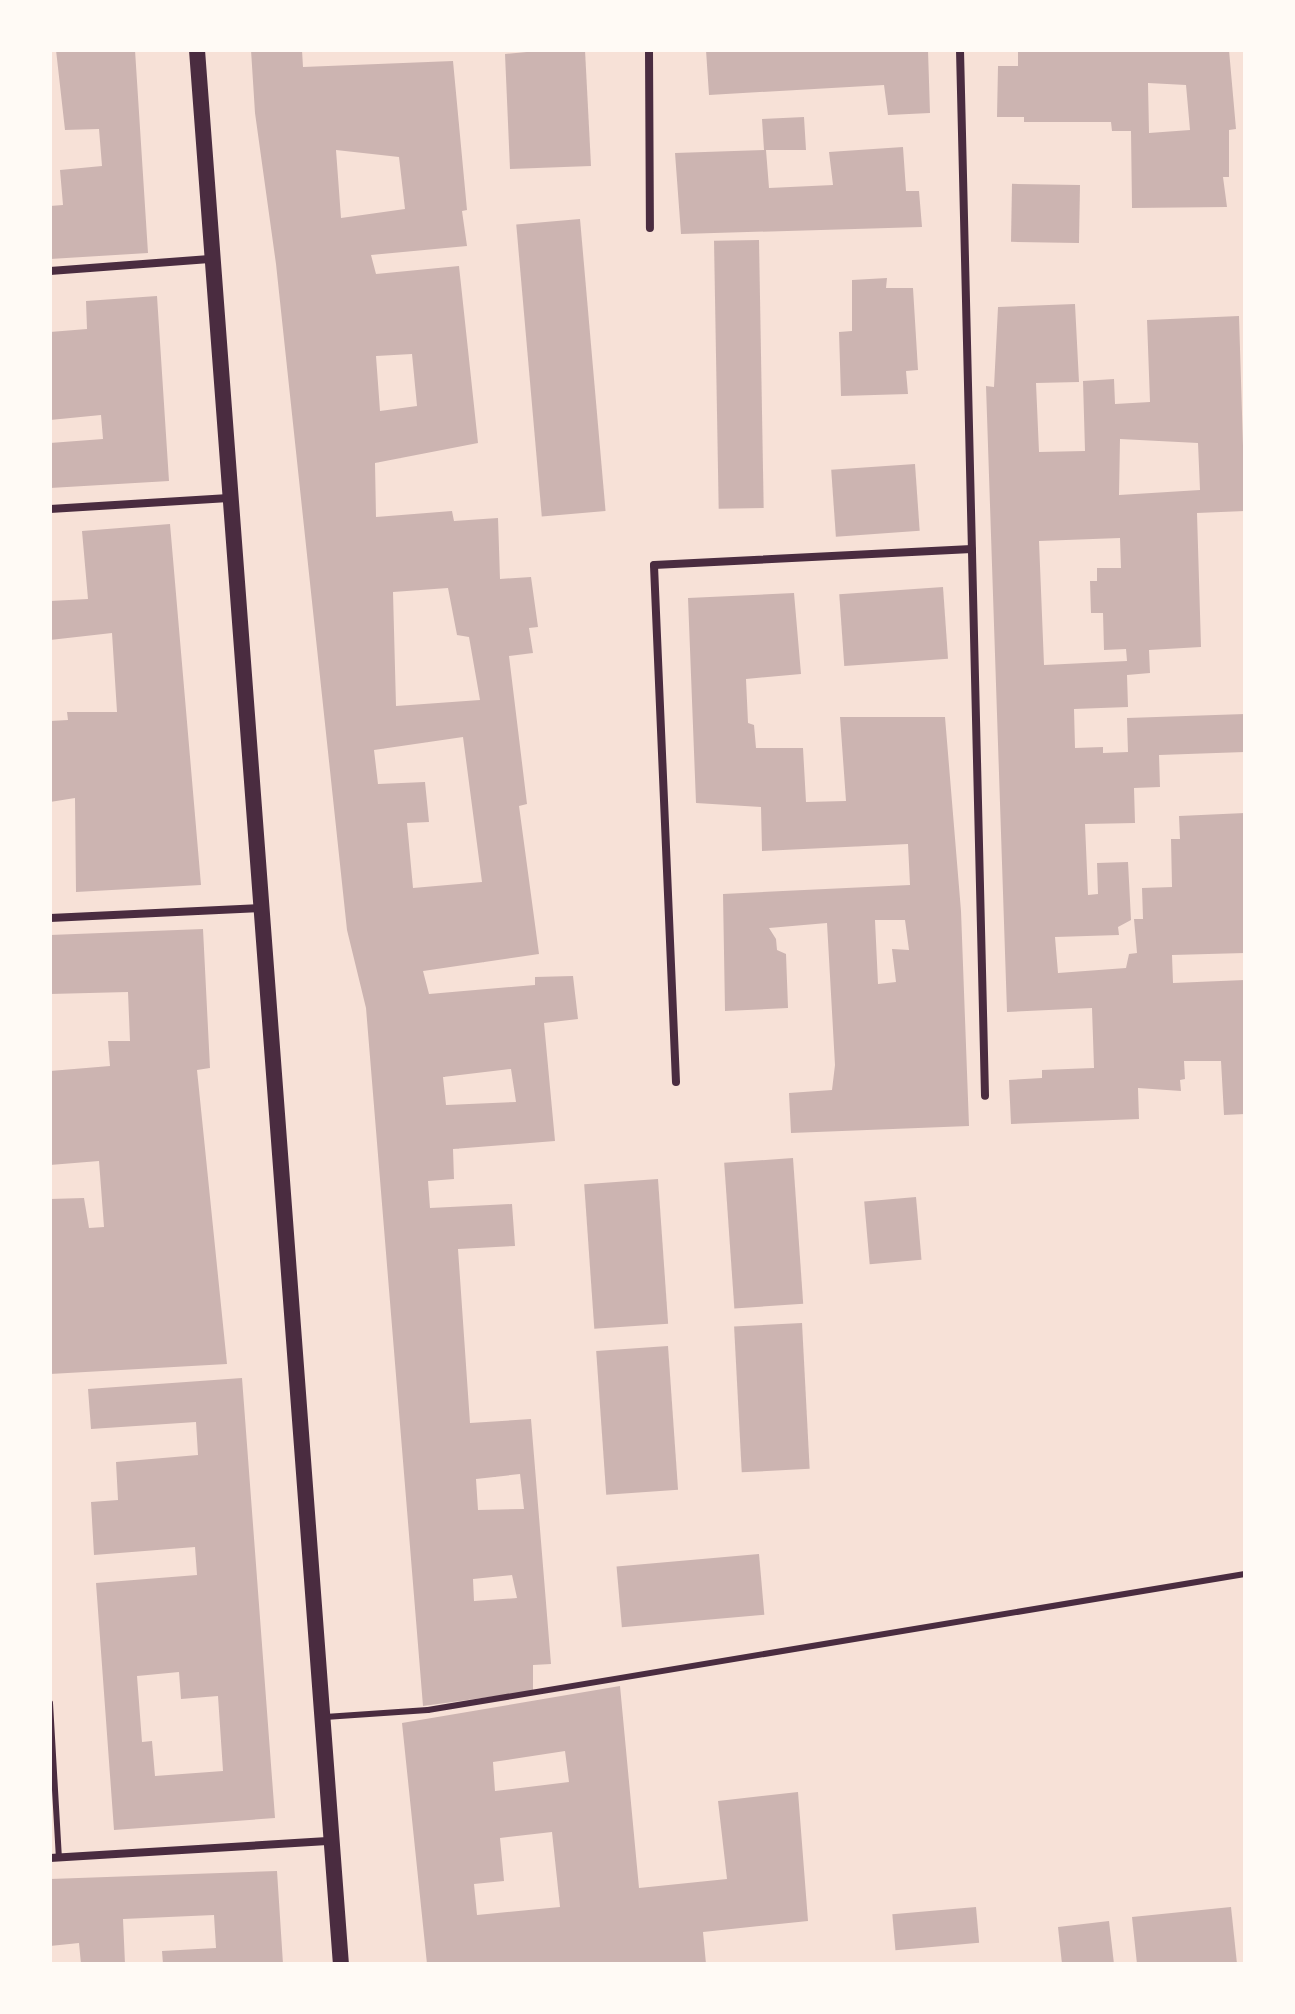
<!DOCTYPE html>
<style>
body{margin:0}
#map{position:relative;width:1295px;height:2014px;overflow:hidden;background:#f7e1d7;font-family:Ubuntu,sans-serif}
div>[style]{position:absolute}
.building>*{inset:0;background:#ccb4b1;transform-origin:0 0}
.service>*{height:6px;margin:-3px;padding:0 3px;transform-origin:3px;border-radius:3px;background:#4a2c40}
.minor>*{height:8px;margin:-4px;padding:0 4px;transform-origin:4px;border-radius:4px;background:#4a2c40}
.secondary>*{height:16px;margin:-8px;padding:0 8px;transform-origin:8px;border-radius:8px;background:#4a2c40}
span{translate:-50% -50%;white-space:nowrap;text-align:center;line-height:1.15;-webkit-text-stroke:7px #fffaf5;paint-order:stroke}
.frame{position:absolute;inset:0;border:52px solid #fffaf5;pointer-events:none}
</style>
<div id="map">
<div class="building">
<div style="clip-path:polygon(56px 50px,135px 50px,148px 253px,50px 259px,50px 206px,63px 205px,60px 170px,102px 166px,99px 129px,65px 130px)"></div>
<div style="clip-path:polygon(evenodd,251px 50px,302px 50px,303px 67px,453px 61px,467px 210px,462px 211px,467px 246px,371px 255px,376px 274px,459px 266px,478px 443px,375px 463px,376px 517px,452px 511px,454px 521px,498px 518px,500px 579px,531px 577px,538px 627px,529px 628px,533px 653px,509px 656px,527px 804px,519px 806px,539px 954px,423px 971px,429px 994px,535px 985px,535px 977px,573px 976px,578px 1019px,544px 1023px,555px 1141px,453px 1149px,454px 1179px,428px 1181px,430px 1208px,512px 1204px,515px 1246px,458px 1249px,470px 1423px,531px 1419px,551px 1664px,533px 1665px,533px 1691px,423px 1706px,366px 1008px,347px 930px,276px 264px,255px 113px,251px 50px,336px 150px,399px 157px,405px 209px,341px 218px,336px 150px,251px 50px,412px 354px,417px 406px,380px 411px,376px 356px,412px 354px,251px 50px,448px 588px,457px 635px,469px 637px,480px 700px,396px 706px,393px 592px,448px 588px,251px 50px,463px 737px,482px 882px,413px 888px,407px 823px,429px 822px,425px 782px,378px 784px,374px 750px,463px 737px,251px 50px,511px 1069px,516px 1102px,446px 1105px,443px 1077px,511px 1069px,251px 50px,520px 1474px,524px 1509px,478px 1510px,476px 1479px,520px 1474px,251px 50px,512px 1575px,517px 1598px,474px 1601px,473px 1579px,512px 1575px)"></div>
<div style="clip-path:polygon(548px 50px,585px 50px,591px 166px,510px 169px,505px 54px)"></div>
<div style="clip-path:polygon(706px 50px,928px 50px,930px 113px,888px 115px,884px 85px,709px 95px)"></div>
<div style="clip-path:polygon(evenodd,1018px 50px,1229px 50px,1236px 129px,1229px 130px,1229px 177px,1223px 177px,1227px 207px,1132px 208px,1131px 131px,1112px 131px,1111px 122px,1024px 122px,1024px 117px,997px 117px,998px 66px,1018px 66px,1018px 50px,1148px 83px,1186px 85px,1190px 130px,1149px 133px,1148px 83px)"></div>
<div style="clip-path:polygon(804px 117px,806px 150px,766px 150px,769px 188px,833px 185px,829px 152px,903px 147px,906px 191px,919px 191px,922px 227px,681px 234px,675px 153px,764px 150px,762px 119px)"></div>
<div style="left:1080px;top:185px;width:58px;height:68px;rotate:91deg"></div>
<div style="left:580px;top:219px;width:293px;height:64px;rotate:85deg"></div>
<div style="left:759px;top:240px;width:268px;height:45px;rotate:89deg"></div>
<div style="clip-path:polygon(887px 278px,886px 288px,913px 288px,918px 370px,906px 371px,908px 394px,841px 396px,839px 332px,852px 331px,852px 280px)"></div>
<div style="clip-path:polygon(157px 296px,169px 481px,50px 488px,50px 443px,103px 439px,101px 415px,50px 420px,50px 332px,87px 329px,86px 301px)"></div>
<div style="clip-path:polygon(evenodd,1075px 304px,1079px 382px,1036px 383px,1039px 452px,1085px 451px,1083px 381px,1114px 379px,1115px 404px,1150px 402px,1147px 320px,1239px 316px,1245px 511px,1197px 513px,1201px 647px,1149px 650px,1150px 673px,1127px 675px,1128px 707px,1074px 709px,1075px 748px,1103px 747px,1103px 753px,1128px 752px,1127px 718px,1245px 714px,1245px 752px,1159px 755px,1160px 787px,1134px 788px,1135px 823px,1085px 824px,1088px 895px,1098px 894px,1097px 863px,1128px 862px,1131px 920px,1118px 927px,1119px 935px,1055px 937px,1058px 973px,1126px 968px,1129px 954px,1137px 953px,1134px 919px,1143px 919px,1142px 888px,1172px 887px,1171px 839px,1180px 839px,1179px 816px,1245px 813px,1245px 953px,1172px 955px,1173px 983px,1245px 980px,1245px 1114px,1224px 1115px,1221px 1061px,1184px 1061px,1185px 1079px,1180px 1080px,1181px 1091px,1138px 1088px,1139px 1119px,1011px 1124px,1009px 1080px,1042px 1078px,1042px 1070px,1094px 1068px,1092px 1008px,1007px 1012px,986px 386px,994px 387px,998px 307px,1075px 304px,1120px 439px,1198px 443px,1200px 490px,1119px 495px,1120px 439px,1075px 304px,1120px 538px,1121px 568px,1097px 568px,1097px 581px,1090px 581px,1091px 613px,1103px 613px,1104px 650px,1126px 649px,1127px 661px,1044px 665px,1039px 541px,1120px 538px)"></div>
<div style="left:915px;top:464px;width:67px;height:84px;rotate:86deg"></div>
<div style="clip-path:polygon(170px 524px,201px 885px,76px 892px,75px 798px,50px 802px,50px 721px,68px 720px,67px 712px,117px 712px,112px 633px,50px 640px,50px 601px,88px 599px,82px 531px)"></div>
<div style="left:943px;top:587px;width:72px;height:104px;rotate:86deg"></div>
<div style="clip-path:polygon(evenodd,794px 593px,801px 674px,746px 679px,748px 723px,754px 725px,756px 748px,803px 748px,806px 802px,846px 801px,840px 717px,945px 717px,961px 911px,969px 1126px,791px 1133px,789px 1093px,832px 1090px,835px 1065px,827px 923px,769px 928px,776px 939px,777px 950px,786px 954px,788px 1008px,725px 1011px,723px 894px,910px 885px,908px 844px,762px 851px,761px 807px,696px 803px,688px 598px,794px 593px,875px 920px,905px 920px,909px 950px,892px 949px,896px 982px,878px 984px,875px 920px)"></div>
<div style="clip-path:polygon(203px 929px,210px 1068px,197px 1070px,227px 1364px,50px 1374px,50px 1199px,84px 1198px,89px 1228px,104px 1227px,99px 1161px,50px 1165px,50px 1071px,110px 1066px,108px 1041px,130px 1041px,128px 992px,50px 994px,50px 935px)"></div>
<div style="left:793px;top:1158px;width:146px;height:69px;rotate:86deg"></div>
<div style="left:658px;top:1179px;width:145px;height:74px;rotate:86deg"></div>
<div style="left:916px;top:1197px;width:63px;height:52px;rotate:85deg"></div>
<div style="left:802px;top:1323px;width:146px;height:68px;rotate:87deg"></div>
<div style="left:668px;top:1346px;width:144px;height:72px;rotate:86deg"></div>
<div style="clip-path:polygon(evenodd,242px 1378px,275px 1818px,114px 1830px,96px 1583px,197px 1575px,195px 1547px,94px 1555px,91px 1502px,118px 1500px,116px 1462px,198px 1455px,196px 1422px,91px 1429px,88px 1389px,242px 1378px,179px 1672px,181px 1699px,218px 1696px,223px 1771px,155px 1776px,152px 1741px,142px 1742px,137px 1676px,179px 1672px)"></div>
<div style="left:759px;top:1554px;width:61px;height:143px;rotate:85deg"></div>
<div style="clip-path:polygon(evenodd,620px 1686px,639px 1888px,727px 1879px,718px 1801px,798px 1792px,808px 1921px,703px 1932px,706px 1964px,427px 1964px,402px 1723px,620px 1686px,565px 1751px,569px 1782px,495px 1791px,493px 1762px,565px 1751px,620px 1686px,552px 1832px,560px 1907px,477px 1915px,474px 1884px,504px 1881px,500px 1838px,552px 1832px)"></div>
<div style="clip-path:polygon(277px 1871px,283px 1964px,163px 1964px,162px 1951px,216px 1948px,214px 1915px,123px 1919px,125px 1964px,81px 1964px,79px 1943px,50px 1946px,50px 1879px)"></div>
<div style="left:976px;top:1907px;width:36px;height:84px;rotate:85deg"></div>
<div style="clip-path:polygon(1231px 1907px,1237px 1964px,1137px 1964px,1132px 1917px)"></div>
<div style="clip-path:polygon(1109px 1921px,1114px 1964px,1062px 1964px,1058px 1927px)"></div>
</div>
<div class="service">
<div style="left:50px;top:1703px;width:154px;rotate:86.7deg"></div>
<div style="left:325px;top:1717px;width:103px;rotate:-3.9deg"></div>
<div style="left:428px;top:1710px;width:828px;rotate:-9.45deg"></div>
</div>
<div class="minor">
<div style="left:649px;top:50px;width:178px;rotate:89.7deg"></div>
<div style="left:960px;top:50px;width:1046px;rotate:88.63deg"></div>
<div style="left:50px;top:271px;width:160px;rotate:-4.3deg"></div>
<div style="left:50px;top:509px;width:179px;rotate:-3.5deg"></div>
<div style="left:50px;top:918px;width:211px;rotate:-2.7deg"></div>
<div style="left:676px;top:1082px;width:517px;rotate:-92.44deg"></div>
<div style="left:654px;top:565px;width:318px;rotate:-2.9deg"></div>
<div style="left:50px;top:1858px;width:282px;rotate:-3.5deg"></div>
</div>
<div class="secondary">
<div style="left:197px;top:50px;width:1919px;rotate:85.7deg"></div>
</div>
<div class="frame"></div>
</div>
